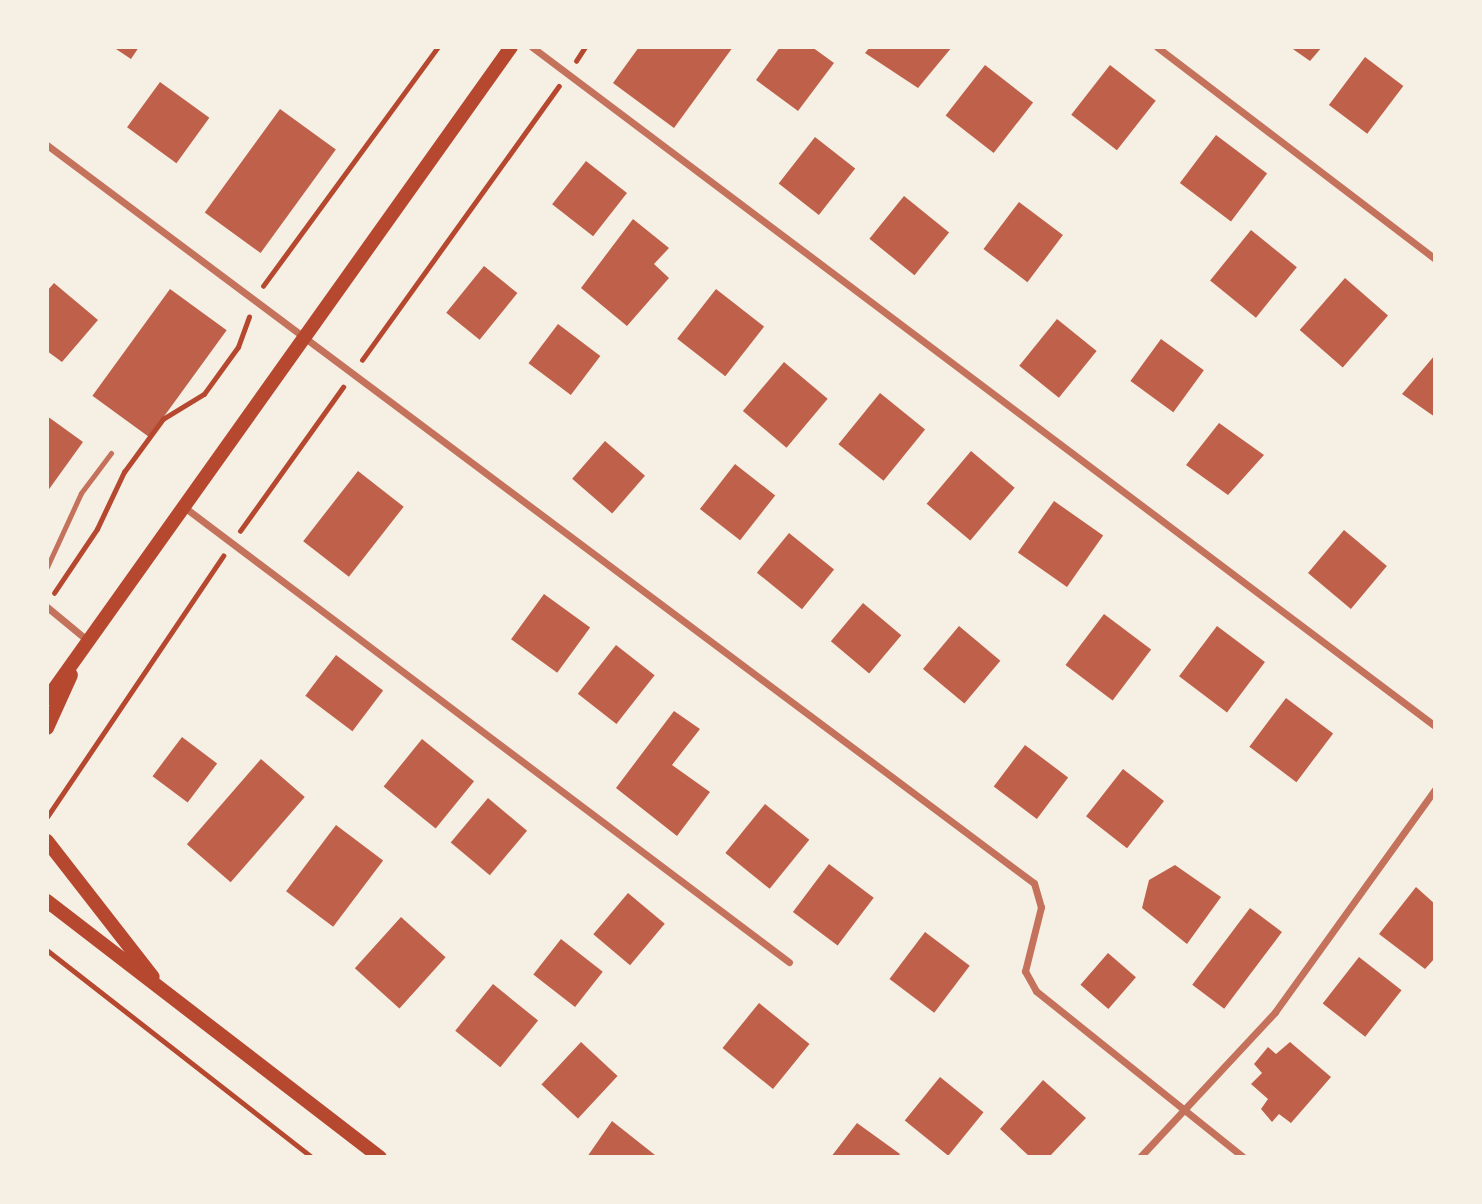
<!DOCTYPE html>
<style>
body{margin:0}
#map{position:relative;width:1482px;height:1204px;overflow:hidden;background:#f6efe4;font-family:"Golos Text",sans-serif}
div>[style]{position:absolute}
.building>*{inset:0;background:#bf614a;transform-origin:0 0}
.path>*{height:4.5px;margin:-2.25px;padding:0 2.25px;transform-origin:2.25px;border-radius:2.25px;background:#b5482f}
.service>*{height:5px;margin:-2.5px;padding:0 2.5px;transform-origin:2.5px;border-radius:2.5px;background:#c5725c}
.minor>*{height:7px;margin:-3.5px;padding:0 3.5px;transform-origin:3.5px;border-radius:3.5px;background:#c5725c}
.secondary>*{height:14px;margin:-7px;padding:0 7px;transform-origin:7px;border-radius:7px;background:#b5482f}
span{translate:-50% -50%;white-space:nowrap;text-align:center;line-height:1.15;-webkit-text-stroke:5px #f6efe4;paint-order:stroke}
.frame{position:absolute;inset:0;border:49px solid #f6efe4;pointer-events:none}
</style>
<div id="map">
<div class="building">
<div style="clip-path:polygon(113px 47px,139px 47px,131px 59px)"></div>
<div style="clip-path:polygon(639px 47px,733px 47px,674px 128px,613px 83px)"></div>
<div style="clip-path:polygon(780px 47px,812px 47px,834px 63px,798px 111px,756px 80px)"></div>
<div style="clip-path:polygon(870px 47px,952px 47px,918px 88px,865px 53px)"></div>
<div style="clip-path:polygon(1290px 47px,1322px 47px,1310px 61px)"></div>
<div style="left:1365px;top:57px;width:48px;height:60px;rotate:37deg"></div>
<div style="left:985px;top:65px;width:61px;height:64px;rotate:38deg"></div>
<div style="left:1110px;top:65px;width:58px;height:63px;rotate:38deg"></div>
<div style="left:160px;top:82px;width:61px;height:56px;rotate:36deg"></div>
<div style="left:280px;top:109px;width:69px;height:128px;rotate:36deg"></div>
<div style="left:1216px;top:135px;width:64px;height:60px;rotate:37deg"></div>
<div style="left:815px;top:137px;width:51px;height:59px;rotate:38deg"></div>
<div style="left:586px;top:161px;width:52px;height:55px;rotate:38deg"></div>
<div style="left:904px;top:196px;width:58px;height:55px;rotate:39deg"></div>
<div style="left:1019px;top:202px;width:55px;height:59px;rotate:37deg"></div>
<div style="clip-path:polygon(633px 219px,669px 248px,654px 264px,669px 278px,627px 326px,581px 288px)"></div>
<div style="left:1251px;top:230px;width:59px;height:65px;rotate:39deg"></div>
<div style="left:484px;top:266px;width:43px;height:60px;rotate:39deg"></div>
<div style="left:1345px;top:278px;width:57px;height:69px;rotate:41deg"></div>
<div style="clip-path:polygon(54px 283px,98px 320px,62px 362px,47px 351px,47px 291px)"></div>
<div style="left:170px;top:289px;width:70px;height:132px;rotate:36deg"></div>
<div style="left:716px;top:289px;width:61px;height:63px;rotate:38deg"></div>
<div style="left:1057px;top:319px;width:51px;height:60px;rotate:39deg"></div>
<div style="left:558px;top:324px;width:53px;height:49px;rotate:37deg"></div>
<div style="left:1161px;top:339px;width:53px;height:52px;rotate:36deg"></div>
<div style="clip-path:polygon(1435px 355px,1435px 417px,1402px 394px)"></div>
<div style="left:784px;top:362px;width:57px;height:64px;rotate:40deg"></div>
<div style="left:880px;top:393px;width:58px;height:66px;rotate:39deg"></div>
<div style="clip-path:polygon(47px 416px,83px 442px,47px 492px)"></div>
<div style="clip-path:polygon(1219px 423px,1264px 455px,1228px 495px,1186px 465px)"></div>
<div style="left:605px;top:441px;width:53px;height:50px;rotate:41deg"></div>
<div style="left:971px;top:451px;width:57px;height:69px;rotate:40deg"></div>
<div style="left:735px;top:464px;width:51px;height:57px;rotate:38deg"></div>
<div style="left:358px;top:471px;width:58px;height:89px;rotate:38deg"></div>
<div style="left:1054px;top:501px;width:60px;height:63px;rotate:35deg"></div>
<div style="left:1344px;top:530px;width:56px;height:56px;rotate:40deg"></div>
<div style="left:789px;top:533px;width:58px;height:51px;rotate:39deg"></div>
<div style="left:544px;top:594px;width:57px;height:56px;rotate:36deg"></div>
<div style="left:863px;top:603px;width:50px;height:50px;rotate:40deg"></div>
<div style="left:1104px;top:614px;width:59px;height:64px;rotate:37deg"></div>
<div style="left:959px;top:626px;width:54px;height:56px;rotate:40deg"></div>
<div style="left:1217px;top:626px;width:60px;height:63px;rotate:37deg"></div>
<div style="left:616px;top:645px;width:49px;height:62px;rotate:38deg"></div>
<div style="left:336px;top:655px;width:59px;height:51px;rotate:37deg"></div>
<div style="left:1286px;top:698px;width:59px;height:61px;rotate:37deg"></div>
<div style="clip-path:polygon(674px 711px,700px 729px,672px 765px,710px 792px,677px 836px,616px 788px)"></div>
<div style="left:182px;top:737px;width:44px;height:49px;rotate:37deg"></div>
<div style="left:422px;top:739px;width:67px;height:61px;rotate:39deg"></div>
<div style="left:1025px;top:745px;width:54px;height:52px;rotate:37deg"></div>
<div style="left:261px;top:759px;width:58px;height:113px;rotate:41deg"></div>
<div style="left:1123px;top:769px;width:52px;height:60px;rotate:38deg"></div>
<div style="left:488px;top:798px;width:51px;height:58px;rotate:40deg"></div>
<div style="left:765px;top:804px;width:57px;height:63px;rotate:39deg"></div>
<div style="left:336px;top:825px;width:59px;height:83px;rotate:37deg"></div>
<div style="left:829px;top:864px;width:56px;height:60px;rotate:37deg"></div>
<div style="clip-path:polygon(1175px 865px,1221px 897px,1187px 944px,1142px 908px,1149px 880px)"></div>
<div style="clip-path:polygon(1416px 887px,1435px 904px,1435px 958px,1425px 969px,1379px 934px)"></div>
<div style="left:628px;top:893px;width:48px;height:54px;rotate:40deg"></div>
<div style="left:1250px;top:908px;width:40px;height:96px;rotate:37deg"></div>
<div style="left:401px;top:917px;width:60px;height:69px;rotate:42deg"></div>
<div style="left:925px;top:932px;width:56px;height:59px;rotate:37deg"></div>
<div style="left:561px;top:939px;width:53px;height:45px;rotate:38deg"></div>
<div style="left:1108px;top:953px;width:37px;height:42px;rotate:41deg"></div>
<div style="left:1359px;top:957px;width:54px;height:59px;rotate:38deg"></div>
<div style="left:493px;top:984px;width:58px;height:60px;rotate:39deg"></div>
<div style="left:759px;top:1003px;width:65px;height:58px;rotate:39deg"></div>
<div style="left:581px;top:1042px;width:50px;height:58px;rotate:43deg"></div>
<div style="clip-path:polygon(1290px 1042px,1331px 1077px,1291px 1123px,1279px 1114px,1272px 1122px,1261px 1109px,1268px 1099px,1251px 1084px,1262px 1073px,1254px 1064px,1268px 1047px,1276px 1054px)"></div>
<div style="left:940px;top:1077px;width:56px;height:56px;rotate:39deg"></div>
<div style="clip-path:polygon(1043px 1080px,1086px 1118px,1049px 1157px,1030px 1157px,1000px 1129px)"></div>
<div style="clip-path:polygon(612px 1121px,655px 1155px,587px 1157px)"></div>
<div style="clip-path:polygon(857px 1123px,900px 1154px,898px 1157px,831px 1157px)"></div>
</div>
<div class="path">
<div style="left:576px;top:61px;width:17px;rotate:-57deg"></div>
<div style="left:263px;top:286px;width:296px;rotate:-53.8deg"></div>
<div style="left:362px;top:360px;width:337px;rotate:-54.3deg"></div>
<div style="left:240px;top:531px;width:177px;rotate:-54.4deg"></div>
<div style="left:54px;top:593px;width:77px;rotate:-56.1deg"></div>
<div style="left:97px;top:529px;width:63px;rotate:-64.7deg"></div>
<div style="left:124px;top:472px;width:66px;rotate:-53.7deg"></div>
<div style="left:163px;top:419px;width:48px;rotate:-31.4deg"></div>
<div style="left:204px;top:394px;width:58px;rotate:-54.1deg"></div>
<div style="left:238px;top:347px;width:32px;rotate:-70deg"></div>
<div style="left:47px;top:817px;width:315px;rotate:-56deg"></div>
<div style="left:47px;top:950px;width:336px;rotate:38deg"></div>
</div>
<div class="service">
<div style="left:47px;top:567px;width:81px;rotate:-65.3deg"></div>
<div style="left:81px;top:493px;width:50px;rotate:-53.1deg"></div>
</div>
<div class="minor">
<div style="left:532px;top:47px;width:1130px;rotate:36.94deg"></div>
<div style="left:1157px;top:47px;width:350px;rotate:37.3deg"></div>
<div style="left:47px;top:145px;width:1232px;rotate:36.79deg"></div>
<div style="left:1034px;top:883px;width:25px;rotate:74deg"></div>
<div style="left:1041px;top:907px;width:66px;rotate:104deg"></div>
<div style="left:1025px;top:971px;width:23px;rotate:61deg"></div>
<div style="left:1036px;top:991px;width:265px;rotate:38.7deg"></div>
<div style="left:184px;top:507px;width:757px;rotate:36.95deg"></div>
<div style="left:47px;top:607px;width:52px;rotate:39.5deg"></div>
<div style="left:1140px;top:1157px;width:198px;rotate:-47deg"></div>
<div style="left:1275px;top:1012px;width:274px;rotate:-54.3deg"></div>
</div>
<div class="secondary">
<div style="left:47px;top:699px;width:800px;rotate:-54.56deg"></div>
<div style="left:47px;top:728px;width:58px;rotate:-65.6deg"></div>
<div style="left:47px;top:841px;width:172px;rotate:52.1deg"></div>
<div style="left:47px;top:901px;width:420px;rotate:37.6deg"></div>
</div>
<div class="frame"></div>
</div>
